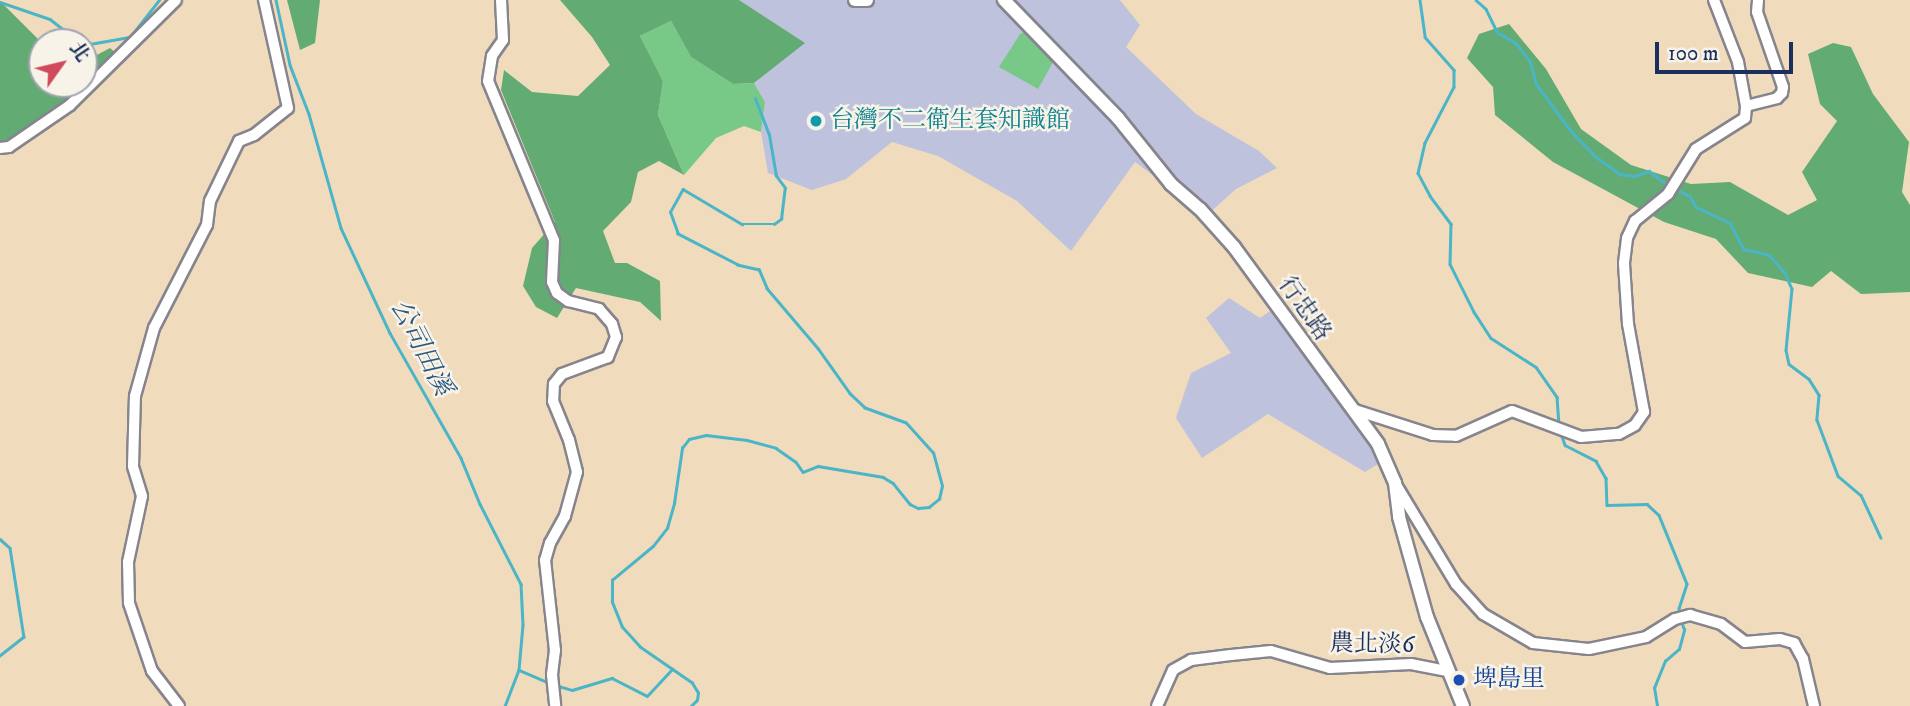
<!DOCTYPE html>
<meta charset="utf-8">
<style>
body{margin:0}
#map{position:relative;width:1910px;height:706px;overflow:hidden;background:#f1dbbd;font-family:"IM FELL DW Pica","Noto Serif TC",serif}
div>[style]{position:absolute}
.industrial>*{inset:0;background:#bec2dd}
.green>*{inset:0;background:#78c888}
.forest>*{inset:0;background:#62ac74}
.stream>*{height:2.5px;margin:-1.25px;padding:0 1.25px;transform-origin:1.25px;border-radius:1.25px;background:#4ab5c7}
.roads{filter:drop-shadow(2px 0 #86858e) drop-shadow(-2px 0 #86858e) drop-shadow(0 2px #86858e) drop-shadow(0 -2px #86858e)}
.minor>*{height:10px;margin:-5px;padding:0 5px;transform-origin:5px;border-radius:5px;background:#fff}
.tertiary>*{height:12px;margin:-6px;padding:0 6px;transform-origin:6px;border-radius:6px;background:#fff}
.dots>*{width:19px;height:19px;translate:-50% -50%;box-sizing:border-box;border:4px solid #f7f3e8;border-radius:50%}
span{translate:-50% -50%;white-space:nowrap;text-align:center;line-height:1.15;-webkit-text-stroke:5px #f7f3e8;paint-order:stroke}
.culture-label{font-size:24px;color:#0d838f}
.left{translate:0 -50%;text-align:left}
.street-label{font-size:24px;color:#1b2f5e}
.transit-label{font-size:24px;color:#164399}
.water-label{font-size:26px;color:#29577e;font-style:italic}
.north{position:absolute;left:28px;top:28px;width:70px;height:70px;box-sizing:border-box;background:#f7f3e8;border:2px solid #9fa5b1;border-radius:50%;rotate:56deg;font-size:19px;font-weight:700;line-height:28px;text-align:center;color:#1b2f5e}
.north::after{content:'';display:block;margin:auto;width:24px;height:32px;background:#d1495b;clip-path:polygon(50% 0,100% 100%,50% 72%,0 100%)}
.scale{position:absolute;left:1655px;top:42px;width:138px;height:32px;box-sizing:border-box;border:4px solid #1b2f5e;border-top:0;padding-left:9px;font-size:21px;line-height:24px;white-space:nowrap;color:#1b2f5e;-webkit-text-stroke:5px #f7f3e8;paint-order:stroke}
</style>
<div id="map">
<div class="industrial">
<div style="clip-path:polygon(739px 0,1120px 0,1140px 25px,1126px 47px,1196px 114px,1259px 151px,1277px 168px,1236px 189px,1207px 215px,1135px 162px,1071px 251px,1017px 201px,938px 156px,892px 142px,846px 179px,812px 190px,768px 173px,761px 132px,765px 102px,754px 83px,804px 43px)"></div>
<div style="clip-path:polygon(1229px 298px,1260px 318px,1279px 305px,1383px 461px,1365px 472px,1268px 414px,1202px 458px,1176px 418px,1191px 373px,1231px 353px,1206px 318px)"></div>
</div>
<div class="green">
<div style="clip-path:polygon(671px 21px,691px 57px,733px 84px,754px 83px,765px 102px,761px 132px,744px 126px,716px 138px,684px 175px,658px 115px,663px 81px,640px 36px)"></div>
<div style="clip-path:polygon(1024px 32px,1053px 62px,1038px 89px,999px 67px,1020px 34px)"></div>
</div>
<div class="forest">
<div style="clip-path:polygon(287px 0,320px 0,315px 43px,300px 50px)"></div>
<div style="clip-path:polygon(560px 0,739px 0,805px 43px,754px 83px,733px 84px,691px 57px,671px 21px,640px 36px,663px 81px,658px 115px,684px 175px,659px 161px,638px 172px,631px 202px,603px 231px,615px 263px,627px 263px,660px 281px,661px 321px,640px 302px,576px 288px,557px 318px,536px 307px,523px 286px,532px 248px,555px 222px,501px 90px,504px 70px,532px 92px,578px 96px,610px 65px,592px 37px)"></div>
<div style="clip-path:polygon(0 1px,42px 43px,42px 84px,84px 84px,84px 57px,91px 58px,110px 48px,117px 54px,42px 124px,0 143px)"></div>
<div style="clip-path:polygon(1509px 24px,1546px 69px,1581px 129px,1631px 165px,1691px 184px,1730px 182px,1788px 215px,1817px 200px,1802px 172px,1837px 121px,1820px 104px,1808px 54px,1833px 43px,1851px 47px,1873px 94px,1909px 142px,1902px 192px,1910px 205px,1910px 292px,1861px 294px,1831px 271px,1812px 287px,1748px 273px,1716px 239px,1664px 222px,1553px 162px,1495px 115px,1493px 87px,1467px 58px,1479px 34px)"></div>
</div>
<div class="stream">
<div style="left:276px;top:0;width:66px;rotate:77.8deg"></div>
<div style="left:290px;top:65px;width:53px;rotate:68.8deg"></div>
<div style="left:309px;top:114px;width:118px;rotate:74.3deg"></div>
<div style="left:341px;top:228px;width:116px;rotate:65deg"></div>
<div style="left:390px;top:333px;width:144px;rotate:60.4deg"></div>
<div style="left:461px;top:458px;width:50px;rotate:67.6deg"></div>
<div style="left:480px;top:504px;width:90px;rotate:62.9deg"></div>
<div style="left:521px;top:584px;width:41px;rotate:87.2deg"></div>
<div style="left:523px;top:625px;width:45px;rotate:95.1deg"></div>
<div style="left:519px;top:670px;width:39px;rotate:111deg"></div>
<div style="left:1420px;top:0;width:37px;rotate:82deg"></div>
<div style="left:1425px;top:37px;width:44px;rotate:48.7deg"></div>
<div style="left:1454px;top:70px;width:17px;rotate:90deg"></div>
<div style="left:1454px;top:87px;width:63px;rotate:117.4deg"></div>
<div style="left:1425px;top:143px;width:31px;rotate:103deg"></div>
<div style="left:1418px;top:173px;width:26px;rotate:62deg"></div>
<div style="left:1430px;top:196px;width:35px;rotate:53deg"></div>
<div style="left:1451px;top:224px;width:40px;rotate:91.4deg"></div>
<div style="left:1450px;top:264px;width:54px;rotate:63.4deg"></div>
<div style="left:1474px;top:312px;width:31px;rotate:57deg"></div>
<div style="left:1491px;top:338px;width:54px;rotate:32.8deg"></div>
<div style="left:1536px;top:367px;width:37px;rotate:55deg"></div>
<div style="left:1557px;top:397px;width:28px;rotate:86deg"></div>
<div style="left:1476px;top:0;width:13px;rotate:42deg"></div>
<div style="left:1486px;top:9px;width:25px;rotate:64deg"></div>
<div style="left:1497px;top:32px;width:22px;rotate:30deg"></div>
<div style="left:1516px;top:43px;width:23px;rotate:52deg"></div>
<div style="left:1530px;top:61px;width:25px;rotate:74deg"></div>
<div style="left:1537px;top:85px;width:57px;rotate:53.5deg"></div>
<div style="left:1571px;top:131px;width:35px;rotate:46deg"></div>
<div style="left:1595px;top:156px;width:31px;rotate:36deg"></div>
<div style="left:1620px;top:174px;width:15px;rotate:8deg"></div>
<div style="left:1635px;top:176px;width:15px;rotate:-20deg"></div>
<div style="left:1649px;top:171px;width:26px;rotate:36deg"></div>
<div style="left:0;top:2px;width:53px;rotate:18.8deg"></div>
<div style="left:50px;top:19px;width:37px;rotate:38deg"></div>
<div style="left:84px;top:45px;width:47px;rotate:-9.9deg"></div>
<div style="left:130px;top:37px;width:47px;rotate:-51.9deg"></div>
<div style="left:1676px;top:189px;width:16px;rotate:27deg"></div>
<div style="left:1690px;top:196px;width:13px;rotate:61deg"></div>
<div style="left:1696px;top:207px;width:38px;rotate:25deg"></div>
<div style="left:1730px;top:223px;width:30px;rotate:62deg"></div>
<div style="left:1744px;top:249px;width:26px;rotate:13deg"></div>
<div style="left:1769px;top:255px;width:24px;rotate:48deg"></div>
<div style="left:1785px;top:273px;width:17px;rotate:66deg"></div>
<div style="left:1792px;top:289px;width:61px;rotate:95.6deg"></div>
<div style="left:1786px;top:350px;width:14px;rotate:78deg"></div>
<div style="left:1789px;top:364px;width:25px;rotate:37deg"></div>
<div style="left:1809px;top:379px;width:19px;rotate:58deg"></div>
<div style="left:1819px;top:395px;width:25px;rotate:95deg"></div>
<div style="left:1817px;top:420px;width:60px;rotate:69.4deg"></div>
<div style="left:1838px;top:476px;width:30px;rotate:40deg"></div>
<div style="left:1861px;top:495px;width:47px;rotate:65.1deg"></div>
<div style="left:1560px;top:431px;width:15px;rotate:70deg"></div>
<div style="left:1565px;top:445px;width:35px;rotate:27deg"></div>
<div style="left:1596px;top:461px;width:20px;rotate:60deg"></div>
<div style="left:1606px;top:478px;width:27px;rotate:88deg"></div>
<div style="left:1607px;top:505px;width:40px;rotate:-1.4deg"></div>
<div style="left:1647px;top:504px;width:16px;rotate:43deg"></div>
<div style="left:1659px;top:515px;width:74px;rotate:67.9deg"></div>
<div style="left:1687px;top:584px;width:25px;rotate:108deg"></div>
<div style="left:1679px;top:608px;width:7px;rotate:82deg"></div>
<div style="left:0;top:539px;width:13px;rotate:42deg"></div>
<div style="left:10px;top:548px;width:90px;rotate:81.1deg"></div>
<div style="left:24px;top:637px;width:31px;rotate:142deg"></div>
<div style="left:519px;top:670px;width:33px;rotate:23deg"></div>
<div style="left:555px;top:685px;width:18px;rotate:16deg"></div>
<div style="left:572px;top:690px;width:42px;rotate:-16.7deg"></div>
<div style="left:612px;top:678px;width:39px;rotate:27deg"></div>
<div style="left:647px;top:696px;width:37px;rotate:-47deg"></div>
<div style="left:691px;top:706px;width:8px;rotate:-45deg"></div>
<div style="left:697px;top:700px;width:7px;rotate:-82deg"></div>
<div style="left:698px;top:693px;width:12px;rotate:-121deg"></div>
<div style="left:692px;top:683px;width:63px;rotate:-145.3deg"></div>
<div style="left:640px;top:647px;width:27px;rotate:-132deg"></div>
<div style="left:622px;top:627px;width:27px;rotate:-112deg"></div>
<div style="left:612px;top:602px;width:22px;rotate:-90deg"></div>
<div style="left:612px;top:580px;width:53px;rotate:-39.7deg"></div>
<div style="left:653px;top:546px;width:23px;rotate:-52deg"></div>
<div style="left:667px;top:528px;width:26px;rotate:-74deg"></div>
<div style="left:674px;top:503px;width:56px;rotate:-81.7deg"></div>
<div style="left:682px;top:448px;width:11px;rotate:-52deg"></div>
<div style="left:689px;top:439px;width:17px;rotate:-13deg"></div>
<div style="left:706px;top:435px;width:41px;rotate:7deg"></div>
<div style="left:747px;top:440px;width:30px;rotate:15deg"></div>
<div style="left:776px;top:448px;width:24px;rotate:35deg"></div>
<div style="left:796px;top:462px;width:12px;rotate:55deg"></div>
<div style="left:803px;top:472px;width:16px;rotate:-22deg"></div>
<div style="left:818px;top:466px;width:66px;rotate:9.6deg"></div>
<div style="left:883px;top:477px;width:12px;rotate:31deg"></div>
<div style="left:893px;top:483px;width:27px;rotate:51deg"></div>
<div style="left:910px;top:504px;width:9px;rotate:27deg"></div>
<div style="left:918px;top:508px;width:11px;rotate:-5deg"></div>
<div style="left:929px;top:507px;width:13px;rotate:-39deg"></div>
<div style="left:939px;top:499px;width:13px;rotate:-77deg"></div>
<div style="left:942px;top:486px;width:34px;rotate:-105deg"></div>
<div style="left:933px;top:453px;width:40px;rotate:-132deg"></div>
<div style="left:906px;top:423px;width:44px;rotate:-159.9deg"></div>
<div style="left:865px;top:408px;width:21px;rotate:-137deg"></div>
<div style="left:850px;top:394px;width:55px;rotate:-125.4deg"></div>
<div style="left:818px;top:349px;width:79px;rotate:-130.4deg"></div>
<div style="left:767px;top:289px;width:21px;rotate:-113deg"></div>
<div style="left:759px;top:270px;width:22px;rotate:-167deg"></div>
<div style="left:738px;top:265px;width:68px;rotate:-152.7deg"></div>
<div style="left:678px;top:234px;width:23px;rotate:-110deg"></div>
<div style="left:670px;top:212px;width:26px;rotate:-61deg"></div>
<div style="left:683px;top:189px;width:69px;rotate:30.7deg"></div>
<div style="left:742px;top:224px;width:32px"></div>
<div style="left:774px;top:224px;width:9px;rotate:-36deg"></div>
<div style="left:781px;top:219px;width:31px;rotate:-83deg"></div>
<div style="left:785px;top:188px;width:15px;rotate:-127deg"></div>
<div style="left:776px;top:176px;width:42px;rotate:-99.7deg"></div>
<div style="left:769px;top:135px;width:39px;rotate:-111deg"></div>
<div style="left:1657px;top:706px;width:18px;rotate:-99deg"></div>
<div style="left:1654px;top:688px;width:29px;rotate:-68deg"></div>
<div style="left:1665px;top:661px;width:18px;rotate:-41deg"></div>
<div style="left:1679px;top:649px;width:20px;rotate:-75deg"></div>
<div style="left:1684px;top:630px;width:9px;rotate:-108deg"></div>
</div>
<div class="roads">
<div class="minor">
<div style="left:501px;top:0;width:40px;rotate:87.1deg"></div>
<div style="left:503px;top:40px;width:19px;rotate:125deg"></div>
<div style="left:492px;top:56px;width:25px;rotate:99deg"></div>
<div style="left:488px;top:81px;width:172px;rotate:67.5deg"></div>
<div style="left:554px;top:240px;width:42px;rotate:92.7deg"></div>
<div style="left:552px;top:282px;width:12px;rotate:66deg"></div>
<div style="left:557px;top:293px;width:14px;rotate:36deg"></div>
<div style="left:568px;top:301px;width:32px;rotate:14deg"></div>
<div style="left:599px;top:309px;width:20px;rotate:49deg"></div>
<div style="left:612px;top:324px;width:14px;rotate:73deg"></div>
<div style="left:616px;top:337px;width:22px;rotate:112deg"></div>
<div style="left:608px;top:357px;width:49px;rotate:159.7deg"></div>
<div style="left:562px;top:374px;width:13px;rotate:129deg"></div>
<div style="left:554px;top:384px;width:17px;rotate:93deg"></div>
<div style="left:553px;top:401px;width:42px;rotate:67.7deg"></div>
<div style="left:569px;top:440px;width:33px;rotate:76deg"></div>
<div style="left:577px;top:472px;width:46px;rotate:105.3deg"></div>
<div style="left:565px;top:516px;width:31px;rotate:119deg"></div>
<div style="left:550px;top:543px;width:18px;rotate:106deg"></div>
<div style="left:545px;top:560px;width:91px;rotate:83.7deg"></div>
<div style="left:555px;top:650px;width:25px;rotate:97deg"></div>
<div style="left:552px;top:675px;width:31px;rotate:84deg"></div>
<div style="left:1714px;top:0;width:66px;rotate:68.8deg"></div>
<div style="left:1738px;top:62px;width:45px;rotate:79.7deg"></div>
<div style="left:0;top:148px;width:9px;rotate:-6deg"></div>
<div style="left:9px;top:147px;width:74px;rotate:-34.5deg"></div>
<div style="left:70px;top:105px;width:149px;rotate:-44.7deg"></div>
<div style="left:1355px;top:410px;width:82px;rotate:17.8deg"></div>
<div style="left:1433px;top:435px;width:23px;rotate:2deg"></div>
<div style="left:1456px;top:436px;width:61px;rotate:-24.1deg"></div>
<div style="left:1512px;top:411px;width:74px;rotate:20.6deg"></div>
<div style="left:1581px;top:437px;width:38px;rotate:-5deg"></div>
<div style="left:1619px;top:434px;width:18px;rotate:-29deg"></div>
<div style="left:1635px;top:425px;width:16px;rotate:-55deg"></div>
<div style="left:1644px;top:412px;width:89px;rotate:-100.3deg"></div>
<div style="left:1628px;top:324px;width:61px;rotate:-93.8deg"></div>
<div style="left:1624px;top:263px;width:25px;rotate:-83deg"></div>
<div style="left:1627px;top:238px;width:19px;rotate:-65deg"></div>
<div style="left:1635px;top:221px;width:43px;rotate:-39.3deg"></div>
<div style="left:1668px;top:194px;width:53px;rotate:-58.1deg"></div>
<div style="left:1696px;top:149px;width:58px;rotate:-32.3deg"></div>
<div style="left:1745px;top:118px;width:12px;rotate:-85deg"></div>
<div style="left:1746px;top:106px;width:32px;rotate:-14deg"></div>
<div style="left:1777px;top:98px;width:7px;rotate:-45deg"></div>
<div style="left:1782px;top:93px;width:6px;rotate:-81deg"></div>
<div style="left:1783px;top:87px;width:79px;rotate:-109.1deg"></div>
<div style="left:1757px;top:12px;width:12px;rotate:-85deg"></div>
<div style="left:1395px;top:483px;width:118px;rotate:58.9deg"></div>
<div style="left:1456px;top:584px;width:40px;rotate:48deg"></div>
<div style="left:1483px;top:614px;width:58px;rotate:30.1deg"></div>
<div style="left:1533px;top:643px;width:56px;rotate:6.1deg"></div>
<div style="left:1589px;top:649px;width:58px;rotate:-11.9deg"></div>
<div style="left:1646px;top:637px;width:34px;rotate:-32deg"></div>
<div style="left:1675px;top:619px;width:16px;rotate:-15deg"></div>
<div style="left:1690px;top:615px;width:32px;rotate:16deg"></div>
<div style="left:1721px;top:624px;width:30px;rotate:37deg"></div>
<div style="left:1745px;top:642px;width:35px;rotate:-5deg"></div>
<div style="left:1780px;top:639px;width:15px;rotate:16deg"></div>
<div style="left:1794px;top:643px;width:18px;rotate:61deg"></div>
<div style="left:1803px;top:659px;width:48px;rotate:76.8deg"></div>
<div style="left:179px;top:706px;width:44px;rotate:-127.6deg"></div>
<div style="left:152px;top:671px;width:72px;rotate:-108.7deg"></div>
<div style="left:129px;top:603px;width:41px;rotate:-91.4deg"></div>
<div style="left:128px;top:562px;width:67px;rotate:-78deg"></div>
<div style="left:142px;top:496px;width:31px;rotate:-107deg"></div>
<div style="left:133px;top:466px;width:70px;rotate:-88.4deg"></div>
<div style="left:135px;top:396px;width:71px;rotate:-74.4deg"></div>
<div style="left:154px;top:328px;width:116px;rotate:-62.8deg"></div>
<div style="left:207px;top:225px;width:24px;rotate:-83deg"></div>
<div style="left:210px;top:201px;width:67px;rotate:-64.2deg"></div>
<div style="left:239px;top:141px;width:16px;rotate:-22deg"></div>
<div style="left:254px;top:135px;width:43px;rotate:-38.5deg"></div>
<div style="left:288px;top:108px;width:111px;rotate:-102.5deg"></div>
<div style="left:1157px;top:706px;width:39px;rotate:-66deg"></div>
<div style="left:1173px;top:670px;width:21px;rotate:-29deg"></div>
<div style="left:1191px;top:660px;width:40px;rotate:-7.1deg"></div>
<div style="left:1231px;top:655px;width:40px;rotate:-5.7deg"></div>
<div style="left:1271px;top:651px;width:61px;rotate:16.1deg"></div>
<div style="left:1330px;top:668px;width:81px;rotate:-2.8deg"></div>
<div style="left:1411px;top:664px;width:37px;rotate:11deg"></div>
</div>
<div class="tertiary">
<div style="left:855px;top:0;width:12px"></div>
<div style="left:1004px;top:0;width:164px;rotate:46deg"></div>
<div style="left:1118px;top:118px;width:85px;rotate:51.2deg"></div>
<div style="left:1171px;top:184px;width:38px;rotate:41deg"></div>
<div style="left:1200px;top:209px;width:51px;rotate:48.2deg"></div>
<div style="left:1234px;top:247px;width:244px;rotate:53.8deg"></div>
<div style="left:1378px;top:444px;width:43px;rotate:66.4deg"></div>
<div style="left:1395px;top:483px;width:34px;rotate:83deg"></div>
<div style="left:1399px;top:517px;width:104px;rotate:74.4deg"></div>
<div style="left:1427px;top:617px;width:96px;rotate:68deg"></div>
</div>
</div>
<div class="dots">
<div style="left:816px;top:121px;background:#0f9aa8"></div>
<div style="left:1459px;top:680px;background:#1a4fb4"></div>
</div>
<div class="culture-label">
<span class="left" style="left:830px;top:121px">台灣不二衛生套知識館</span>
</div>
<div class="street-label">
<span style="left:1304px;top:309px;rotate:55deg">行忠路</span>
<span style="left:1372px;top:645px;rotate:1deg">農北淡6</span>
</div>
<div class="transit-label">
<span class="left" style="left:1473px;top:680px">埤島里</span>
</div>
<div class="water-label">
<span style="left:421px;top:348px;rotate:63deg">公司田溪</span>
</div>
<div class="north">北</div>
<div class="scale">100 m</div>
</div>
